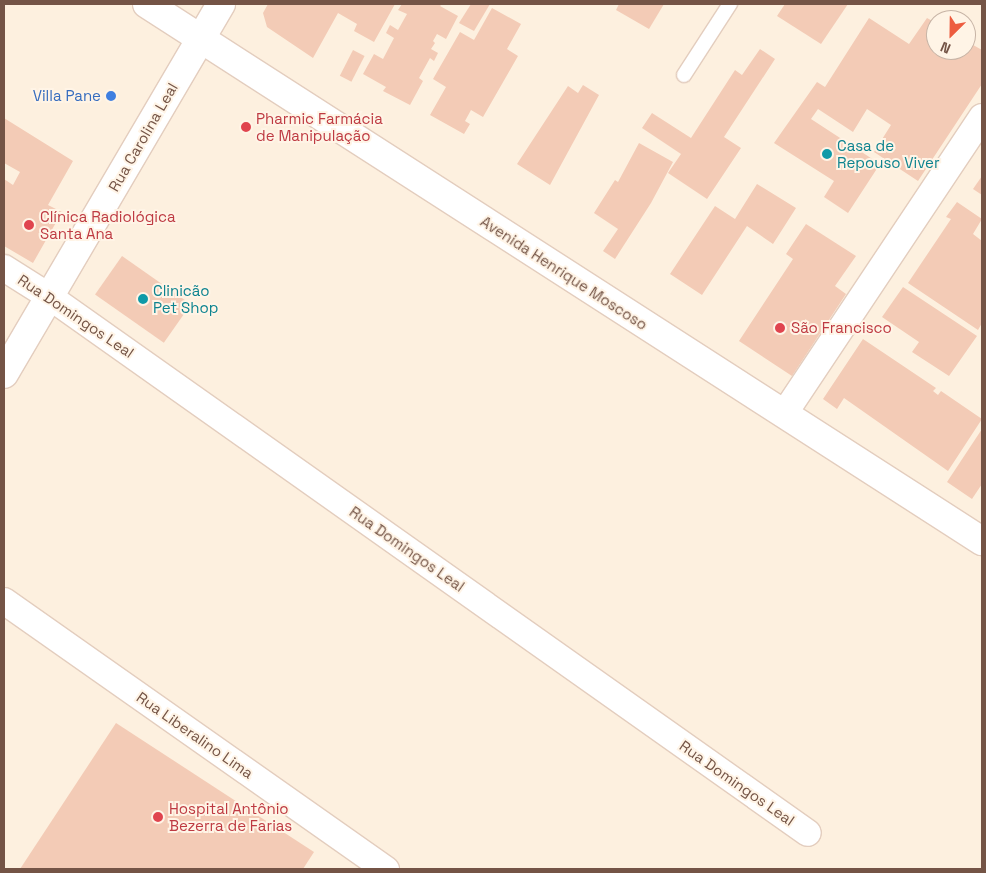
<!DOCTYPE html>
<meta charset="utf-8">
<style>
body{margin:0}
#map{position:relative;width:986px;height:873px;overflow:hidden;background:#fdf0df;font-family:"Space Grotesk",sans-serif}
div>[style]{position:absolute}
.building>*{inset:0;background:#f3cbb6;transform-origin:0 0}
.roads{filter:drop-shadow(1px 0 #e3cdbe) drop-shadow(-1px 0 #e3cdbe) drop-shadow(0 1px #e3cdbe) drop-shadow(0 -1px #e3cdbe)}
.lane>*{height:14px;margin:-7px;padding:0 7px;transform-origin:7px;border-radius:7px;background:#fff}
.street>*{height:26px;margin:-13px;padding:0 13px;transform-origin:13px;border-radius:13px;background:#fff}
.secondary>*{height:28px;margin:-14px;padding:0 14px;transform-origin:14px;border-radius:14px;background:#fff}
.dots>*{width:14px;height:14px;translate:-50% -50%;box-sizing:border-box;border:2px solid #fff4e6;border-radius:50%}
span{translate:-50% -50%;white-space:nowrap;text-align:center;line-height:1.15;-webkit-text-stroke:4px #fff4e6;paint-order:stroke}
.shop-label{font-size:15px;color:#366cbe}
.right{translate:-100% -50%;text-align:right}
.health-label{font-size:15px;color:#be3a42}
.left{translate:0 -50%;text-align:left}
.street-label{font-size:15px;color:#745446}
.culture-label{font-size:15px;color:#0d838f}
.frame{position:absolute;inset:0;border:5px solid #745446;pointer-events:none}
.north{position:absolute;left:926px;top:10px;width:50px;height:50px;box-sizing:border-box;background:#fff4e6;border:1px solid #c7b4a6;border-radius:50%;rotate:203deg;font-size:14px;font-weight:700;line-height:20px;text-align:center;color:#745446}
.north::after{content:'';display:block;margin:auto;width:18px;height:22px;background:#ed5c3f;clip-path:polygon(50% 0,100% 100%,50% 72%,0 100%)}
</style>
<div id="map">
<div class="building">
<div style="clip-path:polygon(268px 4px,395px 4px,374px 42px,354px 31px,357px 24px,338px 13px,313px 58px,267px 27px,263px 13px)"></div>
<div style="clip-path:polygon(402px 4px,442px 4px,440px 6px,458px 16px,446px 39px,437px 34px,433px 41px,435px 43px,431px 49px,438px 53px,434px 61px,430px 58px,419px 78px,423px 81px,410px 105px,383px 91px,386px 87px,363px 74px,374px 54px,383px 59px,394px 38px,386px 33px,390px 25px,398px 30px,407px 14px,398px 10px)"></div>
<div style="clip-path:polygon(471px 4px,490px 4px,474px 31px,459px 23px)"></div>
<div style="clip-path:polygon(619px 4px,664px 4px,649px 29px,616px 10px)"></div>
<div style="clip-path:polygon(785px 4px,848px 4px,821px 44px,777px 16px)"></div>
<div style="clip-path:polygon(492px 8px,521px 24px,507px 49px,518px 56px,483px 117px,471px 110px,465px 121px,470px 124px,464px 134px,430px 115px,446px 87px,433px 79px,460px 32px,474px 40px)"></div>
<div style="clip-path:polygon(869px 18px,909px 44px,927px 18px,936px 23px,936px 50px,966px 50px,966px 41px,982px 50px,982px 84px,918px 181px,874px 152px,891px 125px,867px 109px,853px 132px,818px 109px,811px 119px,880px 164px,848px 213px,824px 197px,834px 181px,774px 143px,817px 82px,825px 87px)"></div>
<div style="clip-path:polygon(760px 49px,775px 59px,724px 137px,741px 148px,707px 199px,668px 173px,681px 154px,642px 128px,652px 113px,691px 138px,735px 70px,742px 75px)"></div>
<div style="left:353px;top:50px;width:13px;height:29px;rotate:27deg"></div>
<div style="clip-path:polygon(583px 85px,599px 95px,550px 185px,517px 164px,568px 86px,578px 93px)"></div>
<div style="clip-path:polygon(4px 118px,73px 161px,48px 205px,62px 212px,33px 263px,4px 246px,4px 179px,13px 185px,20px 172px,4px 163px)"></div>
<div style="clip-path:polygon(639px 143px,673px 162px,651px 203px,615px 259px,603px 251px,618px 229px,594px 213px,615px 180px,618px 182px)"></div>
<div style="clip-path:polygon(982px 176px,982px 195px,973px 189px)"></div>
<div style="clip-path:polygon(757px 184px,796px 208px,773px 244px,747px 226px,702px 295px,670px 274px,715px 206px,735px 219px)"></div>
<div style="clip-path:polygon(957px 202px,982px 219px,973px 234px,982px 241px,982px 323px,978px 330px,908px 283px,951px 219px,946px 217px)"></div>
<div style="clip-path:polygon(806px 224px,856px 256px,835px 286px,846px 294px,792px 376px,739px 341px,793px 259px,786px 254px)"></div>
<div style="left:122px;top:256px;width:84px;height:47px;rotate:35deg"></div>
<div style="clip-path:polygon(903px 287px,977px 336px,949px 376px,912px 352px,919px 342px,882px 317px)"></div>
<div style="clip-path:polygon(863px 339px,936px 388px,933px 391px,938px 395px,941px 391px,982px 419px,948px 471px,844px 398px,837px 409px,823px 399px)"></div>
<div style="clip-path:polygon(982px 429px,982px 484px,972px 499px,947px 482px)"></div>
<div style="clip-path:polygon(116px 723px,314px 852px,303px 869px,20px 869px)"></div>
</div>
<div class="roads">
<div class="lane">
<div style="left:684px;top:75px;width:85px;rotate:-57.1deg"></div>
</div>
<div class="street">
<div style="left:4px;top:268px;width:54px;rotate:32.2deg"></div>
<div style="left:50px;top:297px;width:928px;rotate:35.27deg"></div>
<div style="left:784px;top:414px;width:357px;rotate:-56.3deg"></div>
<div style="left:4px;top:601px;width:467px;rotate:35.1deg"></div>
</div>
<div class="secondary">
<div style="left:147px;top:4px;width:993px;rotate:32.75deg"></div>
<div style="left:4px;top:374px;width:429px;rotate:-59.6deg"></div>
</div>
</div>
<div class="dots">
<div style="left:111px;top:96px;background:#3f7fe0"></div>
<div style="left:246px;top:127px;background:#e0444e"></div>
<div style="left:827px;top:154px;background:#0f9aa8"></div>
<div style="left:29px;top:225px;background:#e0444e"></div>
<div style="left:143px;top:299px;background:#0f9aa8"></div>
<div style="left:780px;top:328px;background:#e0444e"></div>
<div style="left:158px;top:817px;background:#e0444e"></div>
</div>
<div class="shop-label">
<span class="right" style="left:101px;top:96px">Villa Pane</span>
</div>
<div class="health-label">
<span class="left" style="left:256px;top:127px">Pharmic Farmácia<br>de Manipulação</span>
<span class="left" style="left:40px;top:225px">Clínica Radiológica<br>Santa Ana</span>
<span class="left" style="left:791px;top:328px">São Francisco</span>
<span class="left" style="left:169px;top:817px">Hospital Antônio<br>Bezerra de Farias</span>
</div>
<div class="street-label">
<span style="left:143px;top:137px;rotate:-60deg">Rua Carolina Leal</span>
<span style="left:564px;top:273px;rotate:33deg">Avenida Henrique Moscoso</span>
<span style="left:76px;top:316px;rotate:34deg">Rua Domingos Leal</span>
<span style="left:407px;top:549px;rotate:35deg">Rua Domingos Leal</span>
<span style="left:195px;top:735px;rotate:35deg">Rua Liberalino Lima</span>
<span style="left:737px;top:783px;rotate:35deg">Rua Domingos Leal</span>
</div>
<div class="culture-label">
<span class="left" style="left:837px;top:154px">Casa de<br>Repouso Viver</span>
<span class="left" style="left:153px;top:299px">Clinicão<br>Pet Shop</span>
</div>
<div class="frame"></div>
<div class="north">N</div>
</div>
